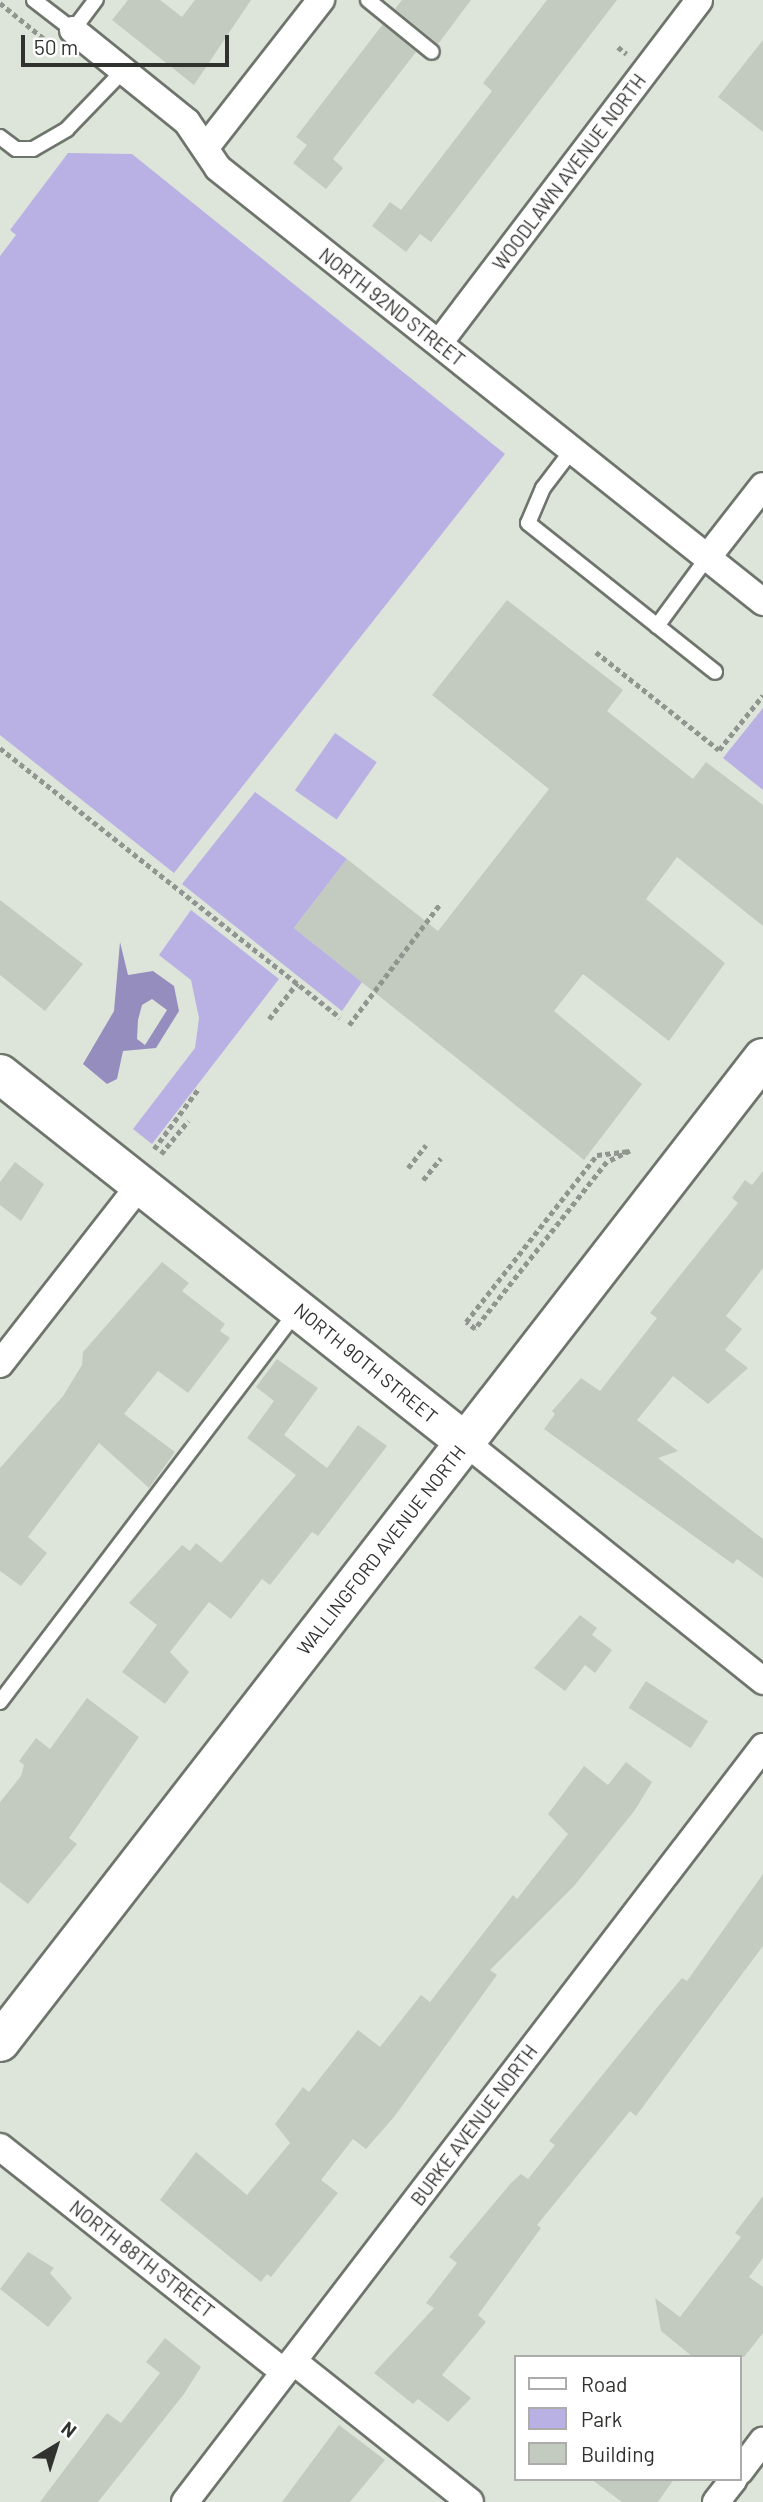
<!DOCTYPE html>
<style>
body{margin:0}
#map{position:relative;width:763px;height:2502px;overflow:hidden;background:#dde5db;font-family:Barlow,sans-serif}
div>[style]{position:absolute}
.green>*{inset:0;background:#b9b0e3;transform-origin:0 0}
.water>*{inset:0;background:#968dbf}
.building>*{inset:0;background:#c3cbc1;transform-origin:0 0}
.path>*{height:4.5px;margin-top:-2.25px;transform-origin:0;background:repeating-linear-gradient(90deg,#90968f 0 5px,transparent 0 8.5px)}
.roads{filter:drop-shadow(2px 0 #6e756c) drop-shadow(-2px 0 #6e756c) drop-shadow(0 2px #6e756c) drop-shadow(0 -2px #6e756c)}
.lane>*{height:14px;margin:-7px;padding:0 7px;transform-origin:7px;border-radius:7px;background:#fff}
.street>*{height:26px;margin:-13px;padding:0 13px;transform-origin:13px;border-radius:13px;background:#fff}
.secondary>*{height:38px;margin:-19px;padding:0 19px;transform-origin:19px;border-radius:19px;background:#fff}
span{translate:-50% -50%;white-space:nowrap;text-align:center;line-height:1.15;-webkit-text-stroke:5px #fff;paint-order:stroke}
.street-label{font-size:19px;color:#2f322e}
.legend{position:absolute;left:514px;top:2355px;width:228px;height:126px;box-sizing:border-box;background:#fff;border:2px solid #acadab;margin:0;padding:9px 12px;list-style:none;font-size:21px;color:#2f322e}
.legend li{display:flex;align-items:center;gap:14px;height:35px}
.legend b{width:35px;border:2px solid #acadab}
.north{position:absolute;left:21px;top:2411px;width:70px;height:70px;-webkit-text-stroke:5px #fff;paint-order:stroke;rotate:38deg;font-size:19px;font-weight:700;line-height:28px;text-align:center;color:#2f322e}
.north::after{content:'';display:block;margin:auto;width:24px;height:32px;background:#2f322e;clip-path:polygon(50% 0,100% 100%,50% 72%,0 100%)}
.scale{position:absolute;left:21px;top:35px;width:208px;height:32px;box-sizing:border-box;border:4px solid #2f322e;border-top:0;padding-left:9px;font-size:21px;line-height:24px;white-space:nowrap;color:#2f322e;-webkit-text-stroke:5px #fff;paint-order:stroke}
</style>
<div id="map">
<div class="green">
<div style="clip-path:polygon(68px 153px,132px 154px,505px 454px,174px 873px,0 735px,0 256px,16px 235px,10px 230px)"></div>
<div style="clip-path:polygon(763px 708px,763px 790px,723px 758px)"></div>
<div style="left:335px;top:733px;width:51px;height:70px;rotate:35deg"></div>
<div style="clip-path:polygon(255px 792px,347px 859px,294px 928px,362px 982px,342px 1011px,182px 884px)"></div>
<div style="clip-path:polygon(191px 910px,279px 979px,152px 1144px,133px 1129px,195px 1048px,199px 1018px,191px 980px,159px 955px)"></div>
</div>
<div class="water">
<div style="clip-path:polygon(evenodd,120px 942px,128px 975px,153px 971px,174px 986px,179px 1011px,156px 1048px,123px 1051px,117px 1079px,107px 1084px,83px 1064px,114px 1011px,120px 942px,152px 999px,167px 1010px,145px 1045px,137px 1039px,138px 1020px,142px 1005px,152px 999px)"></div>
</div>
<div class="building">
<div style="clip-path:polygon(128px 0,160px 0,182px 17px,195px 0,251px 0,194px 85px,112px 20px)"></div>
<div style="clip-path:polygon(402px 0,471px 0,438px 44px,395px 9px)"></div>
<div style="clip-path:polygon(547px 0,617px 0,431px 242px,420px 234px,406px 252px,372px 226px,390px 202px,401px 210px,492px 91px,483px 83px)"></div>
<div style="clip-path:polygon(383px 24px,416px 52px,333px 159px,343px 168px,326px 189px,293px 163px,307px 145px,296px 137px)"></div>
<div style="clip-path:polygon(763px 40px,763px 132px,718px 97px)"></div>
<div style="clip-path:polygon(507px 600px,623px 690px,607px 711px,693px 779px,706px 762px,763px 805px,763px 926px,677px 857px,646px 899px,725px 963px,669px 1041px,583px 974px,554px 1011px,642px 1084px,584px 1160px,294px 928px,347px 859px,438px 931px,549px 789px,432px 695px)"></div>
<div style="clip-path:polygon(0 900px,83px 964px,45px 1011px,0 975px)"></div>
<div style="clip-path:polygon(15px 1162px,44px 1184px,21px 1221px,0 1205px,0 1182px)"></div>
<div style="clip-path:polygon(763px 1171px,763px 1268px,726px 1316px,742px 1329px,725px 1350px,748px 1368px,708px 1404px,673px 1376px,637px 1420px,678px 1451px,658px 1458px,763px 1539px,763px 1578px,737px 1559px,733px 1564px,544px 1429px,555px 1414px,552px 1411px,581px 1378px,600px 1391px,657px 1318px,650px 1313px,738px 1203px,732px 1198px,745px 1180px,752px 1185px)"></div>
<div style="clip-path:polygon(162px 1262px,189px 1283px,182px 1291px,225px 1324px,220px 1331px,230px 1338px,188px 1393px,158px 1371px,124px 1414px,175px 1452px,149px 1488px,99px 1443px,28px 1537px,47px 1553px,21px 1586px,0 1571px,0 1468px,63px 1396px,82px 1365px,83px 1352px)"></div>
<div style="clip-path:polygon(277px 1359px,318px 1388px,284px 1435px,327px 1468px,358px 1425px,387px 1446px,318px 1536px,312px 1532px,270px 1585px,262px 1579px,231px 1619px,209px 1602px,170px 1652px,189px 1672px,165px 1704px,122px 1672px,157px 1625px,129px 1603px,182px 1545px,190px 1551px,196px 1543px,221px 1563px,296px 1475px,247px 1438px,274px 1401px,256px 1387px)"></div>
<div style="clip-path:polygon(580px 1615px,597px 1628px,592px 1635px,612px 1650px,595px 1673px,585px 1665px,565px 1691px,534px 1668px)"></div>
<div style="left:646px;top:1681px;width:74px;height:32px;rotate:33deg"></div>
<div style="clip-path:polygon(87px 1698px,139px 1737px,69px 1838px,77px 1844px,28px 1904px,0 1882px,0 1802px,21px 1776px,24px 1765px,19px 1761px,36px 1738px,50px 1749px)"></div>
<div style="clip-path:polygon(626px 1762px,652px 1782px,635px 1810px,574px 1886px,490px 1970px,497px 1975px,394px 2117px,366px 2149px,353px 2139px,321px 2180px,338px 2193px,271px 2277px,267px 2274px,261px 2282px,160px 2200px,196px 2152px,247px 2195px,290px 2143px,275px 2124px,303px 2087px,309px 2092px,358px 2030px,380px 2047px,421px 1995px,430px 2002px,513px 1895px,517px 1899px,568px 1834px,548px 1814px,584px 1766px,608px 1785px)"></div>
<div style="clip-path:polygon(763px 1874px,763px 1946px,636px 2116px,630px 2111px,537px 2225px,541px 2228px,478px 2315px,486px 2322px,442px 2375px,471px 2398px,448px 2422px,418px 2399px,413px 2404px,374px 2373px,434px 2308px,426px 2303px,457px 2263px,449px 2257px,511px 2183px,521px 2174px,528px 2179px,555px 2145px,549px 2141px,655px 2010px,682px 1978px,687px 1981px)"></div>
<div style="clip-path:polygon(763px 2196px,763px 2258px,749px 2277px,763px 2287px,763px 2333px,744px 2357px,693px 2357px,661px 2331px,655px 2298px,680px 2317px,741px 2237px,735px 2233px)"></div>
<div style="clip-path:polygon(28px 2252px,54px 2268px,50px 2273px,72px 2298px,48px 2327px,0 2289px)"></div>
<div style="clip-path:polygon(165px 2338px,201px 2367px,184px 2394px,98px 2502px,40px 2502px,107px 2413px,121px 2423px,160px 2373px,146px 2362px)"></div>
<div style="clip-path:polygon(339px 2425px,385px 2460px,350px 2502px,282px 2502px)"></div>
<div style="clip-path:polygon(591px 2479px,674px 2479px,658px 2502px,622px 2502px)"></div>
</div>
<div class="path">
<div style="left:0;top:3px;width:62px;rotate:39.1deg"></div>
<div style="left:618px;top:47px;width:11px;rotate:38deg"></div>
<div style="left:596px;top:652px;width:157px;rotate:38.5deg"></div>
<div style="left:719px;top:750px;width:70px;rotate:-51.3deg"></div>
<div style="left:0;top:748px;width:434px;rotate:38.4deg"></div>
<div style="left:269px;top:1019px;width:46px;rotate:-52.1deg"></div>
<div style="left:349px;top:1025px;width:151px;rotate:-53.1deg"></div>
<div style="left:154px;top:1149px;width:76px;rotate:-53.6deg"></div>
<div style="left:630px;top:1151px;width:25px;rotate:154deg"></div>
<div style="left:607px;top:1162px;width:213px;rotate:128.3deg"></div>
<div style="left:475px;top:1329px;width:11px;rotate:-142deg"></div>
<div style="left:466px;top:1322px;width:212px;rotate:-51.9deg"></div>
<div style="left:597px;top:1155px;width:33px;rotate:-7deg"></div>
<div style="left:161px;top:1154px;width:43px;rotate:-50.7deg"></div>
<div style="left:408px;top:1168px;width:29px;rotate:-52deg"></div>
<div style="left:423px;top:1180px;width:28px;rotate:-51deg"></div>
</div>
<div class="roads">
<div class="lane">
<div style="left:34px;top:0;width:49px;rotate:37.6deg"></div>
<div style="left:73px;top:30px;width:38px;rotate:-53deg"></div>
<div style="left:368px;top:0;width:82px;rotate:39.1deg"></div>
<div style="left:0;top:137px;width:20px;rotate:37deg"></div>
<div style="left:16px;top:149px;width:17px"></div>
<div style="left:33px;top:149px;width:39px;rotate:-30deg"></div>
<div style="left:67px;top:129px;width:81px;rotate:-46deg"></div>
<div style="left:572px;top:450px;width:48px;rotate:127.3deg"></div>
<div style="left:543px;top:488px;width:38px;rotate:113deg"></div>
<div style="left:528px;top:523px;width:239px;rotate:38.5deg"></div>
<div style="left:657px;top:626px;width:84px;rotate:-53.7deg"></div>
<div style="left:0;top:1702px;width:491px;rotate:-52.8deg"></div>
</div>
<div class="street">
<div style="left:73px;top:30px;width:146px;rotate:38.9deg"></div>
<div style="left:187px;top:122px;width:55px;rotate:56deg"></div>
<div style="left:218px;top:168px;width:697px;rotate:38.53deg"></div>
<div style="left:206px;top:147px;width:187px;rotate:-52deg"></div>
<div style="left:439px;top:343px;width:430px;rotate:-52.8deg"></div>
<div style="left:707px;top:558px;width:91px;rotate:-52.1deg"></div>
<div style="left:0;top:1364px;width:227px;rotate:-52deg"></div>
<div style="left:465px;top:1442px;width:382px;rotate:38.7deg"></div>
<div style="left:0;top:2147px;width:362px;rotate:38.4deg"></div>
<div style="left:293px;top:2361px;width:226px;rotate:38.5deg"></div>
<div style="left:740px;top:2471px;width:38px;rotate:-53deg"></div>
<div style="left:185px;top:2502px;width:951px;rotate:-52.56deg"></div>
<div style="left:716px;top:2502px;width:29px;rotate:-52deg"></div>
</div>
<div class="secondary">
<div style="left:0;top:1074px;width:593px;rotate:38.36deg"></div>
<div style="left:0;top:2042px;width:1245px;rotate:-52.21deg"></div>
</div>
</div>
<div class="street-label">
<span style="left:569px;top:172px;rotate:-53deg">WOODLAWN AVENUE NORTH</span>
<span style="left:392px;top:307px;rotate:38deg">NORTH 92ND STREET</span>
<span style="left:366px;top:1363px;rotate:39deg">NORTH 90TH STREET</span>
<span style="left:381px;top:1550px;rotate:-52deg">WALLINGFORD AVENUE NORTH</span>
<span style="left:474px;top:2125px;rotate:-53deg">BURKE AVENUE NORTH</span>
<span style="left:142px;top:2259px;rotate:38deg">NORTH 88TH STREET</span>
</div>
<ul class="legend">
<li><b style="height:9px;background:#fff"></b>Road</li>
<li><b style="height:19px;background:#b9b0e3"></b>Park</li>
<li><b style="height:19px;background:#c3cbc1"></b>Building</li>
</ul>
<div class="north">N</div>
<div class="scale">50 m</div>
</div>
